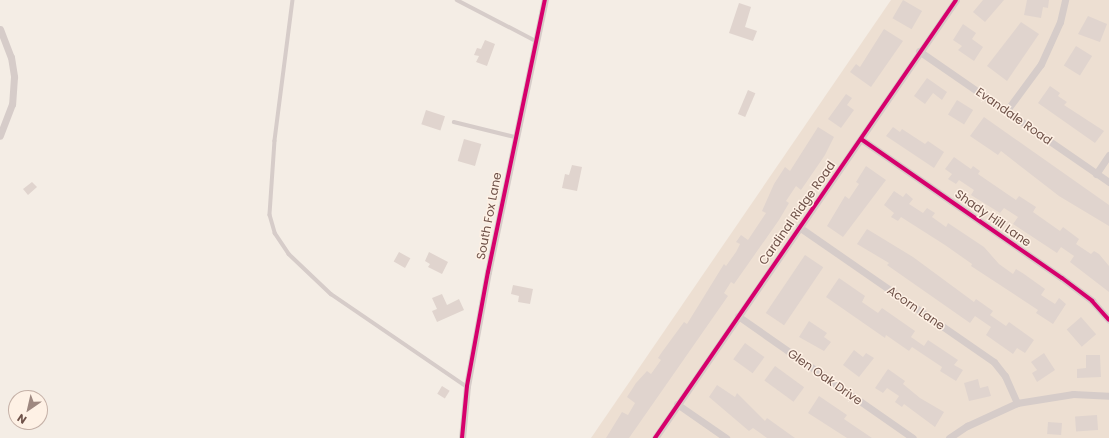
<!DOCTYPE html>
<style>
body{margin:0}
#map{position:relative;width:1109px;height:438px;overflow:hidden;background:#f4ede5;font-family:Poppins,sans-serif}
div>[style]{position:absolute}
.residential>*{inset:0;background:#eddfd2}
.building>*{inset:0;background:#e0d4ce;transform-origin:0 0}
.service>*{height:3.5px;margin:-1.75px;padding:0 1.75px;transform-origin:1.75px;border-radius:1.75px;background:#d6ccc9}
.minor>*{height:7px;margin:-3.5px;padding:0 3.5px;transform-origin:3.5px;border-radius:3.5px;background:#d6ccc9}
.cycleway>*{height:4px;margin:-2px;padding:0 2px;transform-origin:2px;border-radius:2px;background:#d6006c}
span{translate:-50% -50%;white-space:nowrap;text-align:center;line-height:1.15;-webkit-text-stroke:3px #fef1e5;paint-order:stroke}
.street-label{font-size:12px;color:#6f5249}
.north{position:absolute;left:8px;top:390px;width:40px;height:40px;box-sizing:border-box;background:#fef1e5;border:1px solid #c5b1a7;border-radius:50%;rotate:214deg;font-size:11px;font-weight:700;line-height:16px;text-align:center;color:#6f5249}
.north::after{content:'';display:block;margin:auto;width:14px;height:18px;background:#9e8880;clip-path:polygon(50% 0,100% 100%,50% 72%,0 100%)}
</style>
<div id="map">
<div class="residential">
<div style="clip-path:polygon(891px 0,1109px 0,1109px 438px,591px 438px)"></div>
</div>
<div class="building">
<div style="left:903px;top:0;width:22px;height:21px;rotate:30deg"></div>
<div style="clip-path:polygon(983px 0,1004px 0,985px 22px,973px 12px)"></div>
<div style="clip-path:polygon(1027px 0,1049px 0,1048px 8px,1043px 7px,1041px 18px,1024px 15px)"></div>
<div style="clip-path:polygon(739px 3px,751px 7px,745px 27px,757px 31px,753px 41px,729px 33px)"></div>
<div style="clip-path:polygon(1088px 16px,1107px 24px,1100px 42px,1078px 34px)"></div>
<div style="clip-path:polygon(1021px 22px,1039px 34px,1007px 81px,987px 66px)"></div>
<div style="clip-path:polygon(963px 24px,976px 33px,972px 39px,983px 47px,974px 61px,958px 50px,962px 46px,953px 40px)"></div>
<div style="clip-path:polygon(884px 29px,903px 41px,871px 87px,850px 72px,856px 64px,860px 67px)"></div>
<div style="clip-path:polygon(485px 40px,495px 44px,487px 66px,476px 62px,479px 56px,474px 55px,477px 48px,481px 49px)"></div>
<div style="left:1076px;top:46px;width:19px;height:23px;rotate:32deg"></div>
<div style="clip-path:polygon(927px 78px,947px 92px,942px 100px,933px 93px,925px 104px,914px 96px)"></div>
<div style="clip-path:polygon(1050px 86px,1060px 93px,1058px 96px,1067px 102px,1064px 105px,1104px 131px,1095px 143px,1038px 103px)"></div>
<div style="left:748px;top:90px;width:8px;height:26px;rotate:23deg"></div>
<div style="clip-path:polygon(846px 94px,852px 98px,847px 105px,854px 110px,841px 128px,828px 119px)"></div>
<div style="left:957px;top:100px;width:19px;height:17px;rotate:32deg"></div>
<div style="left:426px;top:110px;width:20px;height:15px;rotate:18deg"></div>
<div style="clip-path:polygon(984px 117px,1109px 205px,1109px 226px,1059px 196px,1001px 151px,998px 155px,970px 136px)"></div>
<div style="clip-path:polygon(818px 127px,834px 137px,825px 155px,801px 190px,796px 186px,786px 201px,789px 203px,779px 220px,734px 284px,731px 282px,724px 293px,728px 296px,629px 438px,606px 438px,622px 412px,628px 415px,635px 403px,627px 397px,636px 383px,647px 371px,651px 374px,661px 360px,658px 358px,662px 352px,684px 322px,687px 324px,724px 264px,726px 266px,736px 252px,740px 244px,736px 242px,741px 235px,748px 240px,766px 213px,762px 211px,774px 184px,785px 167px,790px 171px)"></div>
<div style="clip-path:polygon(893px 127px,900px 132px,902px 129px,925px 144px,928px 141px,944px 152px,934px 168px,886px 136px)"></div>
<div style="left:464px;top:139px;width:18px;height:23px;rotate:16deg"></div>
<div style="clip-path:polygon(954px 157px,971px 169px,973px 166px,980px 171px,978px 174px,1016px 200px,1019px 196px,1036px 207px,1033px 212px,1060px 231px,1063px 227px,1079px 239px,1076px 244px,1091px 254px,1094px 251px,1099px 254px,1109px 266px,1109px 292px,1070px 262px,1074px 256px,1061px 247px,1057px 253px,1013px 224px,1018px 217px,1004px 208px,1000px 213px,971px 195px,974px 190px,959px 180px,956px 184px,948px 179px,952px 174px,945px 169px)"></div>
<div style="clip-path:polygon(572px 165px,582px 167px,577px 191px,562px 188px,565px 174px,569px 175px)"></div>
<div style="clip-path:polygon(866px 166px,886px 180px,843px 237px,827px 226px,845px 196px,849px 199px,859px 184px,856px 182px)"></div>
<div style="clip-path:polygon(32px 182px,37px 187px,28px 195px,23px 189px)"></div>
<div style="clip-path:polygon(894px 191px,903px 197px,906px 193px,913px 199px,909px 204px,923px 213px,927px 208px,935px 213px,932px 217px,946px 227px,948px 223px,984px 247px,999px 264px,1013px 274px,1016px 269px,1024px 274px,1045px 289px,1041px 295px,1055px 304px,1059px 298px,1066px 304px,1053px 324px,1036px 313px,1038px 310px,971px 266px,972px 264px,945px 245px,901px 217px,898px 221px,891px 217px,894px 213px,884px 205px)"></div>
<div style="clip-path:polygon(867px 229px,913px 257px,974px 302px,976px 299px,993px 311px,990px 315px,1006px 326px,1009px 322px,1034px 340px,1025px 353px,1017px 348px,1013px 354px,986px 335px,991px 327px,975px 316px,970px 323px,887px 265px,889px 263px,857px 244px)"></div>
<div style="left:399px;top:252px;width:13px;height:11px;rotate:29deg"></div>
<div style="clip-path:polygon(429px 252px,448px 262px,442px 274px,428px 267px,430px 264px,425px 261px)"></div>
<div style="left:805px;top:255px;width:22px;height:70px;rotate:34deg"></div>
<div style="clip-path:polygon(839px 278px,865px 296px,862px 302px,878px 313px,882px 308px,915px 331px,911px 337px,924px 346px,928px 340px,958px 360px,954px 365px,963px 370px,956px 381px,940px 371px,942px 367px,912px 347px,909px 351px,886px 335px,885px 338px,826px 297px)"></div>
<div style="clip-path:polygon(513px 285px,533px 289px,530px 304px,518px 302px,519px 296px,511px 294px)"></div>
<div style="clip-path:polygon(442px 294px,447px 305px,459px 299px,464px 310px,437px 322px,432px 311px,437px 309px,432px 298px)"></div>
<div style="left:1081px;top:317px;width:23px;height:19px;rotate:49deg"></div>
<div style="clip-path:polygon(809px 321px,827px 333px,824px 337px,831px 342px,824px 351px,799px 337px)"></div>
<div style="left:745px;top:343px;width:24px;height:20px;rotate:36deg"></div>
<div style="clip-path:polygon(854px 350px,863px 357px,866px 353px,874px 358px,859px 377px,843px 365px)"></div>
<div style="clip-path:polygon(1044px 353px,1055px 370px,1037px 382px,1032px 373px,1037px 370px,1031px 362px)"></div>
<div style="clip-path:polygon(1086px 355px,1100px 355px,1101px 377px,1077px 378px,1077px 369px,1086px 368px)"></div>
<div style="left:775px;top:366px;width:36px;height:18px;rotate:36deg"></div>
<div style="clip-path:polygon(888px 369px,905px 381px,903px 384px,920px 398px,944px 412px,935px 427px,904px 404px,902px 407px,895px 402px,899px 396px,887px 388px,883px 393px,875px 388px)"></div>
<div style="clip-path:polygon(978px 379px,980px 388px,988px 386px,991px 396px,969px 401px,964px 383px)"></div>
<div style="clip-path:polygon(717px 385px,735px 397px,737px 393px,765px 421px,767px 418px,795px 438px,767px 438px,753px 428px,749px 431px,709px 397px)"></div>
<div style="left:442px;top:386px;width:9px;height:9px;rotate:32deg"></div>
<div style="clip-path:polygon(819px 396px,847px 415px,844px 419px,872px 438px,847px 438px,808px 413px)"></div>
<div style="left:1097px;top:415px;width:15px;height:22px;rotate:86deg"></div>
<div style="left:1048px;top:422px;width:14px;height:12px;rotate:4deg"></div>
</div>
<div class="service">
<div style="left:293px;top:0;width:142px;rotate:97.3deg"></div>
<div style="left:275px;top:141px;width:74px;rotate:93.9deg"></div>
<div style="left:270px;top:215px;width:19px;rotate:74deg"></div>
<div style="left:275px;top:233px;width:25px;rotate:56deg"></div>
<div style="left:289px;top:254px;width:58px;rotate:43.6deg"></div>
<div style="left:331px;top:294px;width:163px;rotate:34.3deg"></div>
<div style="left:457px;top:0;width:89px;rotate:27.4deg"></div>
<div style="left:454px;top:122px;width:63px;rotate:13.8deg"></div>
</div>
<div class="minor">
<div style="left:0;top:29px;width:30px;rotate:69deg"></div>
<div style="left:11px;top:57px;width:20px;rotate:81deg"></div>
<div style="left:14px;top:77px;width:27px;rotate:94deg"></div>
<div style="left:12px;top:104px;width:34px;rotate:111deg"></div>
<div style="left:919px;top:51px;width:231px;rotate:34.6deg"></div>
<div style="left:1007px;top:110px;width:57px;rotate:-53.5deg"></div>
<div style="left:1041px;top:64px;width:46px;rotate:-65.7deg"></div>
<div style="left:1060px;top:22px;width:23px;rotate:-77deg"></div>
<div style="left:861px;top:139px;width:244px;rotate:34.7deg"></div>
<div style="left:1062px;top:278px;width:38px;rotate:37deg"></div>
<div style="left:1092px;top:301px;width:25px;rotate:48deg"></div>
<div style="left:1096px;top:174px;width:23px;rotate:-56deg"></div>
<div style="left:799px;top:227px;width:237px;rotate:34.7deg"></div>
<div style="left:994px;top:362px;width:18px;rotate:52deg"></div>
<div style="left:1005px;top:376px;width:30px;rotate:66deg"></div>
<div style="left:738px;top:316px;width:213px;rotate:34.9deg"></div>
<div style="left:677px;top:404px;width:60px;rotate:34.8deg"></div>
<div style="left:462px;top:438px;width:52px;rotate:-84.5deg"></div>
<div style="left:467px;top:386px;width:116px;rotate:-79.6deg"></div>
<div style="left:488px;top:272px;width:278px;rotate:-78.2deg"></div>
<div style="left:655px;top:438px;width:531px;rotate:-55.5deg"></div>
<div style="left:949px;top:438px;width:22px;rotate:-34deg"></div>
<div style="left:967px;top:426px;width:55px;rotate:-24.7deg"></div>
<div style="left:1017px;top:403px;width:57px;rotate:-9.1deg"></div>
<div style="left:1073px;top:394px;width:36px;rotate:3deg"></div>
</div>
<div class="cycleway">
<div style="left:861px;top:139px;width:244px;rotate:34.7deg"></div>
<div style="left:1062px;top:278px;width:38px;rotate:37deg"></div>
<div style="left:1092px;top:301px;width:25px;rotate:48deg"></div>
<div style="left:462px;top:438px;width:52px;rotate:-84.5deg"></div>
<div style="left:467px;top:386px;width:116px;rotate:-79.6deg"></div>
<div style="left:488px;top:272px;width:278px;rotate:-78.2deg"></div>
<div style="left:655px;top:438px;width:531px;rotate:-55.5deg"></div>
</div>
<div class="street-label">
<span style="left:1014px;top:116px;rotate:35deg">Evandale Road</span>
<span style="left:797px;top:213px;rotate:-55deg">Cardinal Ridge Road</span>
<span style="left:489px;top:216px;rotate:-79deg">South Fox Lane</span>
<span style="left:993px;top:218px;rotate:35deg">Shady Hill Lane</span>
<span style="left:916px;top:308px;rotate:35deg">Acorn Lane</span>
<span style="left:825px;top:377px;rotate:35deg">Glen Oak Drive</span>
</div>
<div class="north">N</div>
</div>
